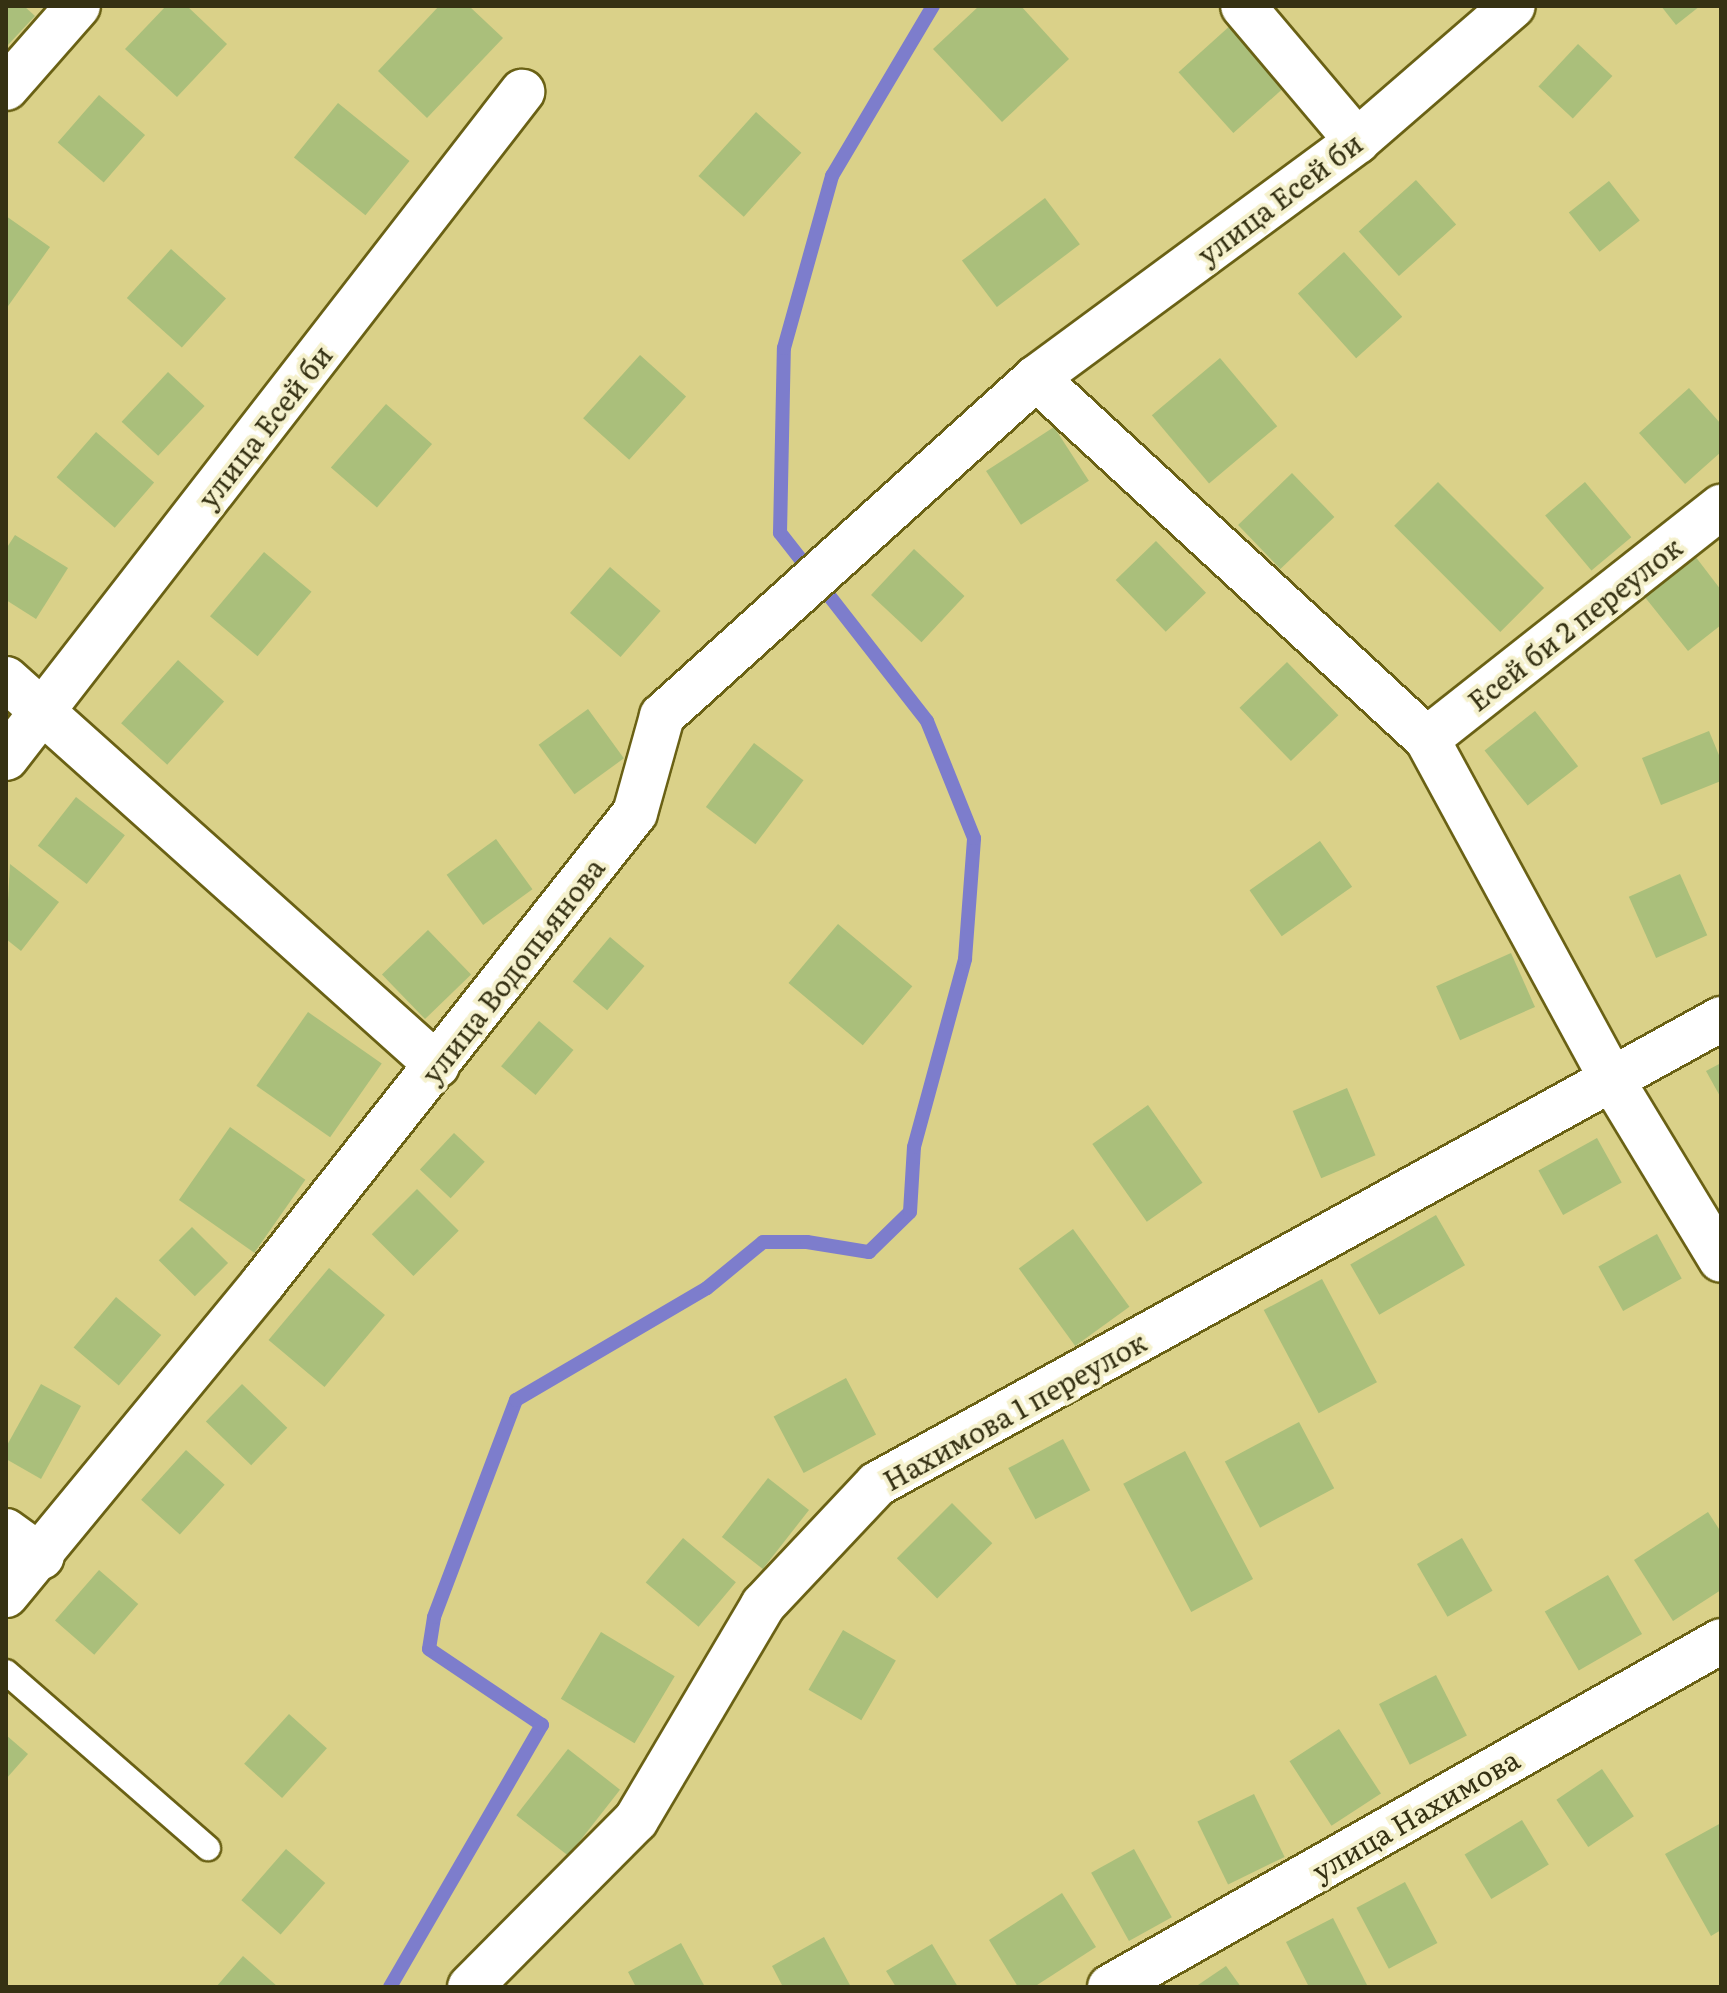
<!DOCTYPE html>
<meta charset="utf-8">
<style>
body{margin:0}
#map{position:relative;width:1727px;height:1993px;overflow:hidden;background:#dad189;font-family:Literata,serif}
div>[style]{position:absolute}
.stream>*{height:14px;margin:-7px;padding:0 7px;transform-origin:7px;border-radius:7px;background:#7d7dcc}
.building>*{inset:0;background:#aabf7b;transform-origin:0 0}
.roads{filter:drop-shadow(2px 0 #6a6115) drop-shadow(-2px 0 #6a6115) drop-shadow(0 2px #6a6115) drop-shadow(0 -2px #6a6115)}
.lane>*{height:24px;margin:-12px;padding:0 12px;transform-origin:12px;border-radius:12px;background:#fff}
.street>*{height:44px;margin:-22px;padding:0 22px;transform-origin:22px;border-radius:22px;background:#fff}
span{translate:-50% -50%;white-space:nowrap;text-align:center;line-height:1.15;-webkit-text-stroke:8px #f5f1cd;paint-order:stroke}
.street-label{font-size:28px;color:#353113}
.frame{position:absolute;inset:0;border:8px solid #353113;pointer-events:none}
</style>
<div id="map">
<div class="stream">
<div style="left:390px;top:1987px;width:303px;rotate:-59.9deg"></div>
<div style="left:542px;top:1725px;width:136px;rotate:-146.1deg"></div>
<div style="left:429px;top:1649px;width:32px;rotate:-81deg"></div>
<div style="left:434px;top:1617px;width:232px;rotate:-69.3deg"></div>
<div style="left:516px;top:1400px;width:221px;rotate:-30.4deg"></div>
<div style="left:707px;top:1288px;width:72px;rotate:-39.4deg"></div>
<div style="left:763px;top:1242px;width:44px"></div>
<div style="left:807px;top:1242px;width:63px;rotate:9.2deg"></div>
<div style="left:869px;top:1252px;width:57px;rotate:-44.3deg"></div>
<div style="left:910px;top:1212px;width:65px;rotate:-86.5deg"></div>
<div style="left:914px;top:1147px;width:195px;rotate:-74.8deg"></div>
<div style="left:965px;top:959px;width:121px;rotate:-85.7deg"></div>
<div style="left:974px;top:838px;width:126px;rotate:-111.9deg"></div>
<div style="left:927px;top:721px;width:239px;rotate:-128deg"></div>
<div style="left:780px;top:533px;width:185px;rotate:-88.8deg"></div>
<div style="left:784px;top:348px;width:179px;rotate:-74.4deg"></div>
<div style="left:832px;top:176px;width:198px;rotate:-59.3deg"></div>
</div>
<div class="building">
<div style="clip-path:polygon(6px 6px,24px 6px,35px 16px,6px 47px)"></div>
<div style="clip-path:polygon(166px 6px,187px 6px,227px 44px,177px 97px,125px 49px)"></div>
<div style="clip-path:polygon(439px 6px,469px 6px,503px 38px,427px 118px,378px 71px)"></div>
<div style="clip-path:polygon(979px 6px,1021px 6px,1069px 59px,1002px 122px,933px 49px)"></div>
<div style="clip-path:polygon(1661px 6px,1700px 6px,1676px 25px)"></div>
<div style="left:1232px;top:24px;width:82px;height:72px;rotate:48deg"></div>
<div style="left:1578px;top:44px;width:47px;height:58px;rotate:43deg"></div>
<div style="left:99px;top:95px;width:61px;height:63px;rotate:41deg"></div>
<div style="left:338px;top:103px;width:92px;height:70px;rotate:39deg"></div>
<div style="left:756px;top:112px;width:61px;height:86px;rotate:42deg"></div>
<div style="left:1416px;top:180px;width:60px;height:77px;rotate:48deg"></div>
<div style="left:1609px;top:181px;width:50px;height:51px;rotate:52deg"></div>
<div style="left:1045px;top:198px;width:58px;height:104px;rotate:53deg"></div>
<div style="clip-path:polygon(6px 216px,50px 247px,6px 309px)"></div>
<div style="left:171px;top:249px;width:74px;height:66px;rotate:42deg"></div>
<div style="left:1344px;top:252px;width:87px;height:62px;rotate:48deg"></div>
<div style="left:640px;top:355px;width:62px;height:85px;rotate:42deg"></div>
<div style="left:1220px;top:358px;width:89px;height:89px;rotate:50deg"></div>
<div style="left:168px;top:372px;width:50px;height:68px;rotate:43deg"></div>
<div style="clip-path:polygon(1689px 388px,1721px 424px,1721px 452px,1685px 484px,1639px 433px)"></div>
<div style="left:386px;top:404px;width:61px;height:84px;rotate:41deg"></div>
<div style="left:1054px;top:427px;width:64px;height:81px;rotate:57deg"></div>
<div style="left:96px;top:432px;width:77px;height:60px;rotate:41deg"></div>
<div style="left:1292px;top:473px;width:61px;height:75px;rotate:46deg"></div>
<div style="left:1438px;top:482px;width:150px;height:62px;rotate:45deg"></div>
<div style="left:1585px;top:482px;width:72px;height:52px;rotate:50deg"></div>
<div style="clip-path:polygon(15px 535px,68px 568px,36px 619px,6px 600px,6px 549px)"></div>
<div style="left:1156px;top:541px;width:72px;height:56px;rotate:46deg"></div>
<div style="left:914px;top:549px;width:69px;height:63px;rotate:43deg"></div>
<div style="left:264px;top:552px;width:62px;height:84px;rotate:40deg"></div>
<div style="clip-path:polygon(1695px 556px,1721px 590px,1721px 625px,1688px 651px,1644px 596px)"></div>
<div style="left:610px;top:567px;width:67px;height:61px;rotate:41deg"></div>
<div style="left:178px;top:660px;width:62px;height:85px;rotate:42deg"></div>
<div style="left:1287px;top:662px;width:74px;height:66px;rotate:46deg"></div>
<div style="left:588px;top:709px;width:61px;height:61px;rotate:54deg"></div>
<div style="left:1535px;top:711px;width:70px;height:64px;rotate:52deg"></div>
<div style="clip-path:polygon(1709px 731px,1721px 760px,1721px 781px,1661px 805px,1642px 758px)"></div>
<div style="left:754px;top:743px;width:62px;height:80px;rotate:37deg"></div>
<div style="left:76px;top:797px;width:62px;height:62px;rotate:38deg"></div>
<div style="left:496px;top:839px;width:62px;height:61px;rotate:54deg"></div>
<div style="left:1320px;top:841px;width:56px;height:86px;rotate:55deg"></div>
<div style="clip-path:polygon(10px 864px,59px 902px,21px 951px,6px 939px)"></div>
<div style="left:1680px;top:874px;width:67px;height:56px;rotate:66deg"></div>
<div style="left:838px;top:924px;width:97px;height:77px;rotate:40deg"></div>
<div style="left:428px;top:930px;width:62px;height:64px;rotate:46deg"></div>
<div style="left:610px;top:937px;width:45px;height:58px;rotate:40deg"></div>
<div style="left:1511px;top:953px;width:59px;height:82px;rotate:66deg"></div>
<div style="left:308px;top:1012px;width:90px;height:90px;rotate:35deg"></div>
<div style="left:539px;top:1021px;width:45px;height:59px;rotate:40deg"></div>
<div style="clip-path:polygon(1721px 1063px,1721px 1098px,1706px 1071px)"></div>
<div style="left:1347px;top:1088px;width:73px;height:59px;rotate:67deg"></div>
<div style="left:1148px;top:1105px;width:95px;height:68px;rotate:55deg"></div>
<div style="left:230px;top:1127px;width:92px;height:89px;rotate:35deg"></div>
<div style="left:454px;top:1133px;width:42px;height:50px;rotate:43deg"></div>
<div style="left:1597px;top:1138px;width:51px;height:67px;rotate:61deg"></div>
<div style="left:417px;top:1189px;width:59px;height:64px;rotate:45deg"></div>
<div style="left:1436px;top:1215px;width:58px;height:99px;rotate:60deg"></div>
<div style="left:192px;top:1227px;width:51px;height:47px;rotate:45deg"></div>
<div style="left:1073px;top:1229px;width:96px;height:67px;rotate:54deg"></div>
<div style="left:1657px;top:1234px;width:51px;height:67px;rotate:61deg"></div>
<div style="left:329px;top:1268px;width:73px;height:94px;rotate:40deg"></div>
<div style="left:1322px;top:1279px;width:117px;height:66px;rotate:62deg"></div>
<div style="left:116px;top:1297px;width:59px;height:66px;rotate:40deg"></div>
<div style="left:846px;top:1378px;width:64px;height:82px;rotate:62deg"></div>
<div style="clip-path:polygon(41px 1384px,81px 1406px,41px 1479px,6px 1459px,6px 1447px)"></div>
<div style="left:242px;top:1384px;width:63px;height:52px;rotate:44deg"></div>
<div style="left:1299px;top:1422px;width:75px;height:84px;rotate:62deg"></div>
<div style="left:1063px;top:1439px;width:58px;height:62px;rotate:62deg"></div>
<div style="left:186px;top:1450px;width:52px;height:67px;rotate:42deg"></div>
<div style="left:1185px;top:1451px;width:145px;height:70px;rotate:62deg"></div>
<div style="left:768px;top:1478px;width:52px;height:75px;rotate:38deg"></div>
<div style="left:952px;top:1503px;width:57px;height:78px;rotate:45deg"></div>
<div style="clip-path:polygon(1708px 1512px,1721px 1532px,1721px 1590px,1673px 1621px,1634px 1560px)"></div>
<div style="left:683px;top:1538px;width:69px;height:58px;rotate:40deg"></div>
<div style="left:1462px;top:1538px;width:61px;height:52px;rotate:60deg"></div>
<div style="left:99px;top:1570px;width:52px;height:67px;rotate:41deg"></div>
<div style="left:1608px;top:1575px;width:68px;height:73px;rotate:60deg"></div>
<div style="left:843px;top:1630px;width:61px;height:69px;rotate:30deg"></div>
<div style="left:601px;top:1632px;width:86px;height:78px;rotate:31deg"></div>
<div style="left:1436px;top:1675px;width:68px;height:64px;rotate:63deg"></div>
<div style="left:289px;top:1714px;width:51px;height:67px;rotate:42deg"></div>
<div style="left:1339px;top:1729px;width:77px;height:59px;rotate:57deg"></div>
<div style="clip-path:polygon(6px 1735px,28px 1754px,6px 1779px)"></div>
<div style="left:568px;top:1749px;width:66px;height:84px;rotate:38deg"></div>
<div style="left:1602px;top:1769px;width:57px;height:55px;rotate:56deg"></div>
<div style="left:1254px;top:1794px;width:70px;height:63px;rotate:64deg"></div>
<div style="left:1522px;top:1820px;width:52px;height:67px;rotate:59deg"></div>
<div style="clip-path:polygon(1721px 1823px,1721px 1930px,1711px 1936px,1665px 1854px)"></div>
<div style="left:286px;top:1849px;width:52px;height:68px;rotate:41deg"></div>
<div style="left:1134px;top:1849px;width:78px;height:49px;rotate:61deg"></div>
<div style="left:1405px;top:1882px;width:69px;height:55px;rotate:62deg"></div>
<div style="clip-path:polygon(1062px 1893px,1096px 1947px,1034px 1987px,1018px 1987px,989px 1940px)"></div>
<div style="clip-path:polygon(1333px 1918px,1368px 1987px,1309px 1987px,1286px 1942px)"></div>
<div style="clip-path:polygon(824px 1937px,851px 1987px,783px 1987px,772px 1966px)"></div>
<div style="clip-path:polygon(681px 1943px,705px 1987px,636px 1987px,628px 1972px)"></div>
<div style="clip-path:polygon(932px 1944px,958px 1987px,896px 1987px,886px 1971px)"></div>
<div style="clip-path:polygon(243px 1956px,278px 1987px,216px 1987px)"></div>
<div style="clip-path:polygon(1226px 1966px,1241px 1987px,1195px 1987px)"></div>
</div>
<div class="roads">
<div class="lane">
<div style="left:6px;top:1672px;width:268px;rotate:41.1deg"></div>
</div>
<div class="street">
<div style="left:1243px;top:6px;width:177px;rotate:49.8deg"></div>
<div style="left:6px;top:88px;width:109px;rotate:-48.7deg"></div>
<div style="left:1036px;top:378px;width:532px;rotate:42.72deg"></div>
<div style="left:1427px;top:739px;width:388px;rotate:61.5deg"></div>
<div style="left:1612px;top:1080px;width:210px;rotate:58.8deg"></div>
<div style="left:6px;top:679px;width:579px;rotate:41.85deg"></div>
<div style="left:1427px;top:739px;width:375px;rotate:-38.3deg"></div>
<div style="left:6px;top:758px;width:843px;rotate:-52.23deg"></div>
<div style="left:6px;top:1531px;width:44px;rotate:35.8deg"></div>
<div style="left:6px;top:1595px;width:404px;rotate:-50.5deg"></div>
<div style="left:263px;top:1283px;width:599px;rotate:-51.64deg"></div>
<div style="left:635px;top:813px;width:101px;rotate:-74.4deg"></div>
<div style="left:662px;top:716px;width:504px;rotate:-42.11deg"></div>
<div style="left:1036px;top:378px;width:399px;rotate:-36.4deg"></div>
<div style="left:1357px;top:141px;width:206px;rotate:-40.9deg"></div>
<div style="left:470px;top:1987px;width:235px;rotate:-45.2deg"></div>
<div style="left:636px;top:1820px;width:250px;rotate:-59.4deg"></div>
<div style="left:763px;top:1605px;width:166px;rotate:-46.7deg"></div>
<div style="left:877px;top:1484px;width:964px;rotate:-28.85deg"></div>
<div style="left:1110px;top:1987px;width:702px;rotate:-29.52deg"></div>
</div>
</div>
<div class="street-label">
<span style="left:1279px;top:198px;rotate:-37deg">улица Есей би</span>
<span style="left:264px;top:426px;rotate:-52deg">улица Есей би</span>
<span style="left:1574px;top:623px;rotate:-38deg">Есей би 2 переулок</span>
<span style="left:512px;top:970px;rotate:-52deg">улица Водопьянова</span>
<span style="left:1014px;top:1410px;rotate:-29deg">Нахимова 1 переулок</span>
<span style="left:1415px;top:1814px;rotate:-30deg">улица Нахимова</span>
</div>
<div class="frame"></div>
</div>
